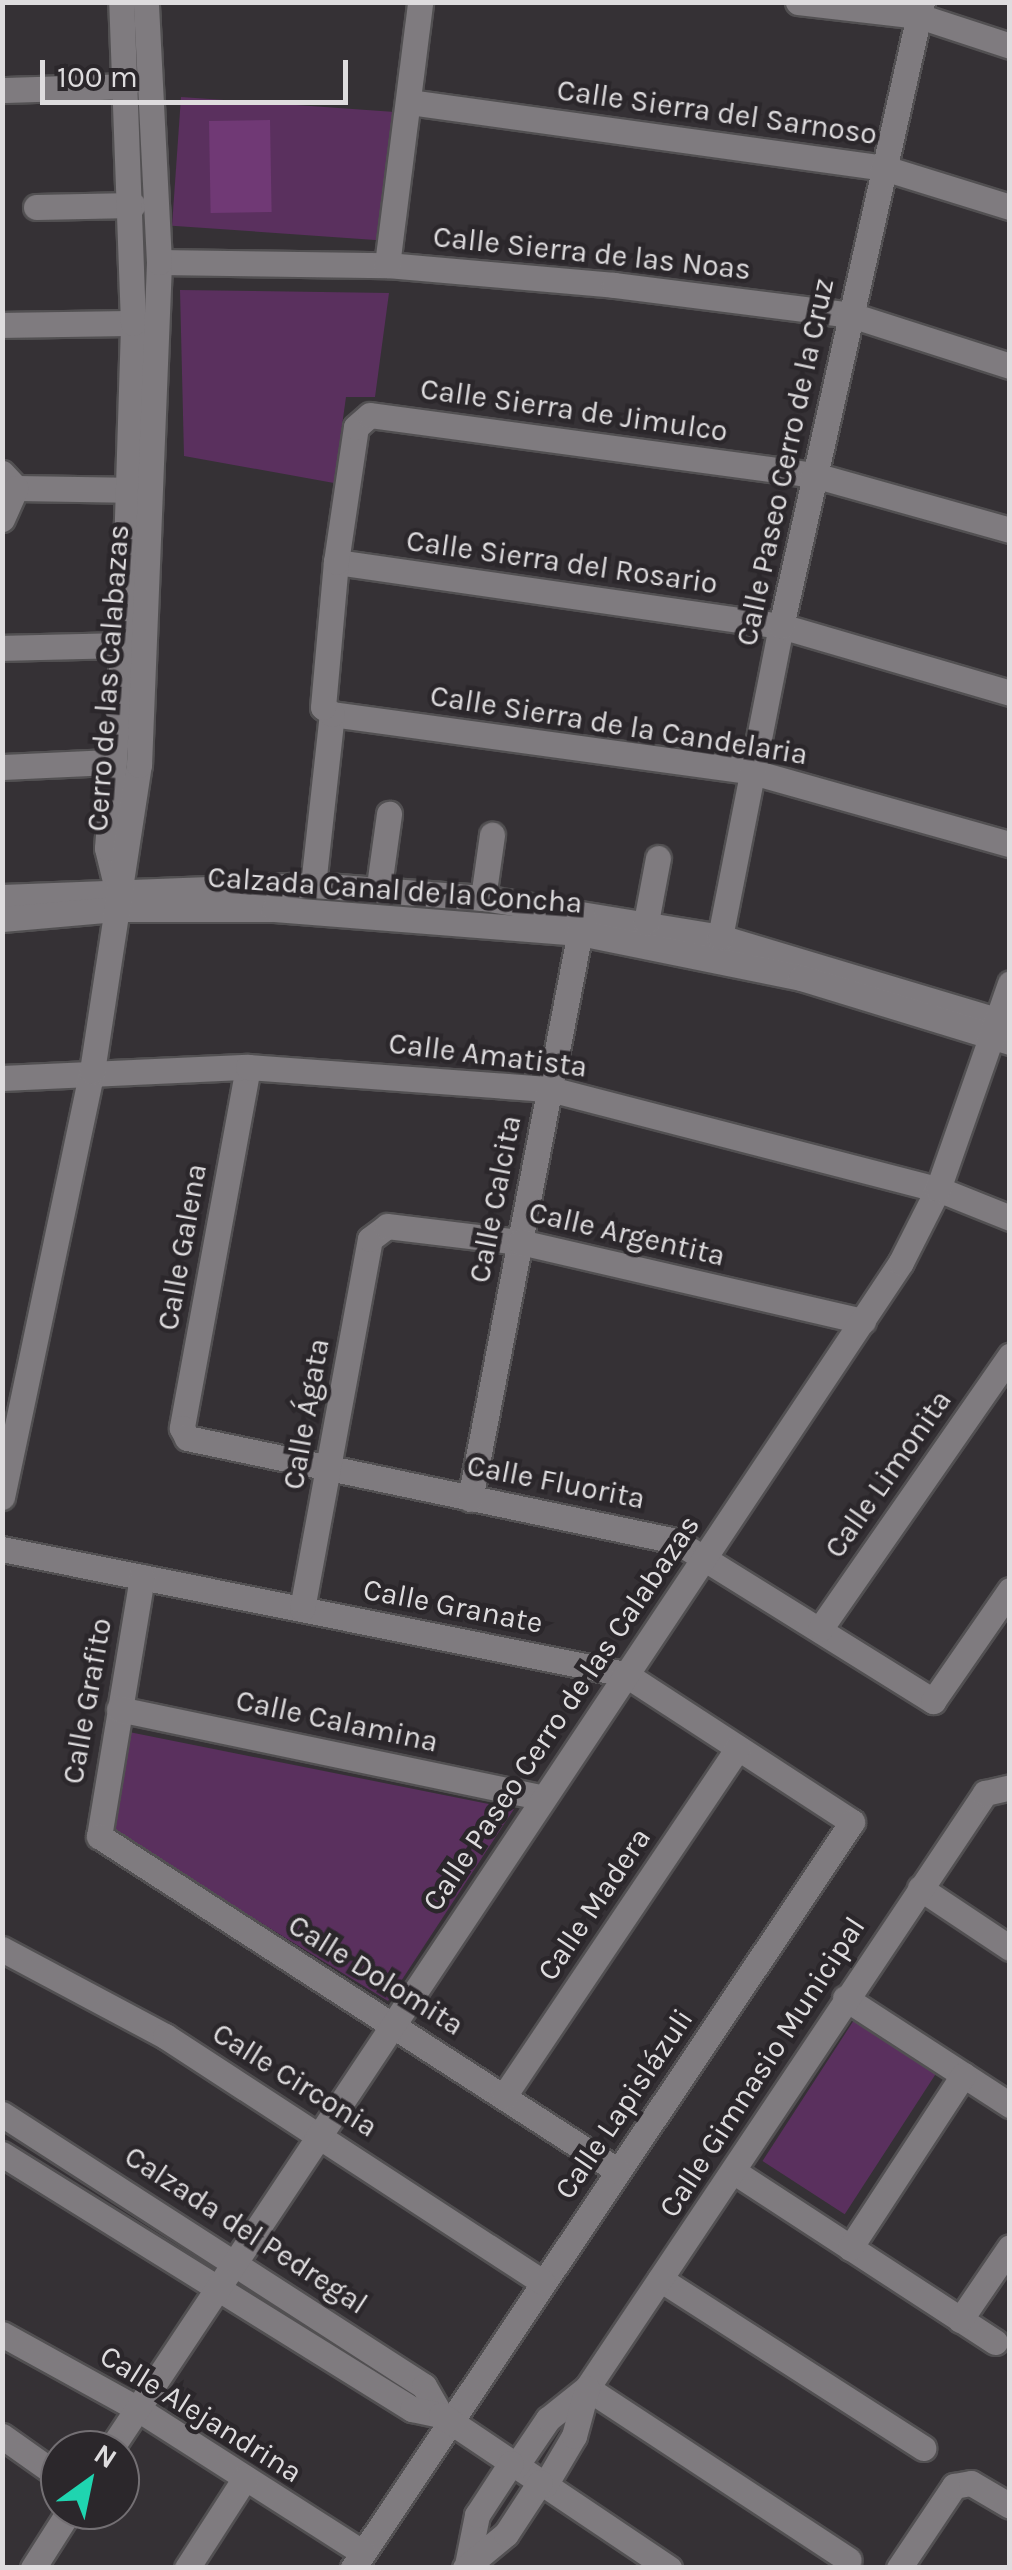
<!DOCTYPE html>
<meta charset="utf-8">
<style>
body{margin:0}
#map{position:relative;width:1012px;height:2570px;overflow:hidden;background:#353135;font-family:Karla,sans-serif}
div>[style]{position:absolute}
.green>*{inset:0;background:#5a305e;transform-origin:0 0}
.building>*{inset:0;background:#703975;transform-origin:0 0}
.roads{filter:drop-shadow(2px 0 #525052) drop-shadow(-2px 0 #525052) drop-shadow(0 2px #525052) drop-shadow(0 -2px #525052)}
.minor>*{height:25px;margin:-12.5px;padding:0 12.5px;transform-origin:12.5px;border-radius:12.5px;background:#7f7b7f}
span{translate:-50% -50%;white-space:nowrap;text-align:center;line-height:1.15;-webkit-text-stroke:9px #2b272b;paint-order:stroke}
.street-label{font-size:30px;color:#dedcde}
.frame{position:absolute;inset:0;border:5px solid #dedcde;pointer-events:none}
.north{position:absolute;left:40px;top:2430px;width:100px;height:100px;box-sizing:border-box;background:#2b272b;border:2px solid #736f73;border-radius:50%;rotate:33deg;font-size:28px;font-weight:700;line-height:40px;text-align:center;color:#dedcde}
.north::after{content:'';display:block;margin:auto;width:35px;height:45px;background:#1fd5b0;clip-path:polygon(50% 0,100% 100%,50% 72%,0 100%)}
.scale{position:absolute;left:40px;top:60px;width:308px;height:45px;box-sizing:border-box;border:5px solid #dedcde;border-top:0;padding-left:12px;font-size:30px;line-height:35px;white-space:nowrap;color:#dedcde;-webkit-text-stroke:8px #2b272b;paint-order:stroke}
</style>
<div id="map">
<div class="green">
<div style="left:181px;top:97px;width:218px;height:129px;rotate:4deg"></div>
<div style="clip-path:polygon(180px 290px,389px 293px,375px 397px,346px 397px,334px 483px,184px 456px)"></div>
<div style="clip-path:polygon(129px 1732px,514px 1809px,388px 2001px,110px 1830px)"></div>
<div style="left:854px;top:2020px;width:98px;height:168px;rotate:33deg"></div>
</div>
<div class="building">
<div style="left:270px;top:120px;width:92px;height:61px;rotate:89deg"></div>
</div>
<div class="roads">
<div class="minor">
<div style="left:798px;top:2px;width:122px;rotate:6.6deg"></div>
<div style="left:919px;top:16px;width:96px;rotate:18.2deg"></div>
<div style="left:2px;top:90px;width:124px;rotate:-1.8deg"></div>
<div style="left:410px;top:102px;width:479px;rotate:7.9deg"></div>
<div style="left:884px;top:168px;width:132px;rotate:17.2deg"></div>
<div style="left:36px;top:207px;width:97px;rotate:-1.2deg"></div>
<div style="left:159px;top:262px;width:228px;rotate:0.8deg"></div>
<div style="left:387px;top:265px;width:228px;rotate:5deg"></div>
<div style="left:614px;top:285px;width:239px;rotate:7.2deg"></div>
<div style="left:851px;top:315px;width:167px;rotate:17.8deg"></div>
<div style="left:387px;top:265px;width:265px;rotate:-82.8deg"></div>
<div style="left:3px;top:325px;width:130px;rotate:-0.9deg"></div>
<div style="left:2px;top:473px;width:21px;rotate:47deg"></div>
<div style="left:16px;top:488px;width:125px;rotate:0.9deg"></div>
<div style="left:2px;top:519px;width:34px;rotate:-66deg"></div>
<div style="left:336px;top:562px;width:450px;rotate:8.2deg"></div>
<div style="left:781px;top:626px;width:239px;rotate:16.3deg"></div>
<div style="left:2px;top:648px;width:121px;rotate:-1.4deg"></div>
<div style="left:332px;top:714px;width:425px;rotate:7.8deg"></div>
<div style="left:753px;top:772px;width:267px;rotate:15.7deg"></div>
<div style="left:2px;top:767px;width:112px;rotate:-2.6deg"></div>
<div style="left:313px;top:885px;width:172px;rotate:-83.7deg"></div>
<div style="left:332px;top:714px;width:11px;rotate:-142deg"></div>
<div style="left:323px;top:707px;width:146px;rotate:-84.9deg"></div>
<div style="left:336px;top:562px;width:136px;rotate:-81.6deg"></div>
<div style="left:356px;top:427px;width:18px;rotate:-41deg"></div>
<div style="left:370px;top:415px;width:448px;rotate:7.7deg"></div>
<div style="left:814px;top:475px;width:204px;rotate:15.7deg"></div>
<div style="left:379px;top:886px;width:73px;rotate:-82.1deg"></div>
<div style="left:117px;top:889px;width:42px;rotate:-103.7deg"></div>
<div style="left:107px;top:848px;width:204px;rotate:-85.5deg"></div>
<div style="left:123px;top:645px;width:322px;rotate:-88.2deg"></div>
<div style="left:133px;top:323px;width:321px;rotate:-92.1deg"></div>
<div style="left:2px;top:897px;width:311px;rotate:-2.2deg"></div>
<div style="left:313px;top:885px;width:170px;rotate:4.4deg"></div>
<div style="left:483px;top:898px;width:240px;rotate:9.3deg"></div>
<div style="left:720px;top:937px;width:303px;rotate:16.7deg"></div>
<div style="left:483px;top:898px;width:64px;rotate:-81.9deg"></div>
<div style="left:2px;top:919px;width:114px;rotate:-5deg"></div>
<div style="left:116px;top:909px;width:158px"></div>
<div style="left:274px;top:909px;width:307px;rotate:4.5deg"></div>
<div style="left:580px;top:933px;width:226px;rotate:11.5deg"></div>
<div style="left:801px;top:978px;width:219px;rotate:17deg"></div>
<div style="left:646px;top:922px;width:65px;rotate:-79.4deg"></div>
<div style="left:720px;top:937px;width:317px;rotate:-78.9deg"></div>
<div style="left:781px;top:626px;width:640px;rotate:-77.27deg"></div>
<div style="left:248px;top:1067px;width:367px;rotate:100.4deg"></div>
<div style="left:182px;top:1428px;width:11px;rotate:63deg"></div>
<div style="left:187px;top:1438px;width:500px;rotate:11.9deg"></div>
<div style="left:676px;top:1541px;width:303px;rotate:31.9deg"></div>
<div style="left:933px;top:1701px;width:135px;rotate:-55.3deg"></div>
<div style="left:2px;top:1078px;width:246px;rotate:-2.6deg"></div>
<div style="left:248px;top:1067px;width:303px;rotate:4.2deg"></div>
<div style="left:550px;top:1089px;width:401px;rotate:14.5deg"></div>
<div style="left:938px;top:1189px;width:78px;rotate:21.9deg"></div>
<div style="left:2px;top:1497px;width:435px;rotate:-78.1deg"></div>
<div style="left:92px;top:1071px;width:310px;rotate:-81.3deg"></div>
<div style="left:139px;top:765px;width:503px;rotate:-87.72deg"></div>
<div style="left:159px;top:262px;width:260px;rotate:-92.9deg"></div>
<div style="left:470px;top:1499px;width:594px;rotate:-79.03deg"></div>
<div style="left:2px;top:1549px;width:635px;rotate:11.35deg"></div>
<div style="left:625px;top:1674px;width:271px;rotate:33.1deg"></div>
<div style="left:852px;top:1822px;width:898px;rotate:123.78deg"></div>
<div style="left:142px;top:1577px;width:263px;rotate:99.4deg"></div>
<div style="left:99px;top:1836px;width:618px;rotate:32.84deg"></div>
<div style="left:302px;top:1609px;width:376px;rotate:-79.6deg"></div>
<div style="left:370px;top:1239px;width:21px;rotate:-37deg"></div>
<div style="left:387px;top:1226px;width:134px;rotate:6.9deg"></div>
<div style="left:520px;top:1242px;width:352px;rotate:13deg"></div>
<div style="left:820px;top:1629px;width:333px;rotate:-55.2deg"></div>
<div style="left:119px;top:1709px;width:432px;rotate:11.8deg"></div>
<div style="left:920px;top:1888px;width:108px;rotate:33.7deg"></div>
<div style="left:2px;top:1949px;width:185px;rotate:28.1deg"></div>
<div style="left:165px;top:2036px;width:451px;rotate:33.1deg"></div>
<div style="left:845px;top:1998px;width:197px;rotate:33deg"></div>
<div style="left:504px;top:2096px;width:419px;rotate:-56.1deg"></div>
<div style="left:2px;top:2114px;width:502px;rotate:32.8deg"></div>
<div style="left:424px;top:2386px;width:34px;rotate:60deg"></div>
<div style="left:2px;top:2154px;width:483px;rotate:31.9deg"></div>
<div style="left:412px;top:2409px;width:30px;rotate:12deg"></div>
<div style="left:441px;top:2415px;width:275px;rotate:33.9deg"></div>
<div style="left:733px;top:2171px;width:313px;rotate:33.1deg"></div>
<div style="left:850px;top:2248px;width:207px;rotate:-56.8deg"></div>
<div style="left:660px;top:2279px;width:313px;rotate:32.7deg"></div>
<div style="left:960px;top:2320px;width:88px;rotate:-55.6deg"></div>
<div style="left:2px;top:2334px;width:155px;rotate:28.9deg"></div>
<div style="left:138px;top:2409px;width:267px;rotate:32.6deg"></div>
<div style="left:587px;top:2388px;width:313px;rotate:33.3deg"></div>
<div style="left:2px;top:2436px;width:71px;rotate:35.3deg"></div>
<div style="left:110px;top:2450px;width:1427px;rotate:-56.34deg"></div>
<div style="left:901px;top:1262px;width:82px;rotate:-63.1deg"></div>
<div style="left:938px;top:1189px;width:218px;rotate:-70.7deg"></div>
<div style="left:516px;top:2466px;width:57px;rotate:-55.8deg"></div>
<div style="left:548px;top:2419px;width:50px;rotate:-38.5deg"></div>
<div style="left:587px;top:2388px;width:716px;rotate:-56.22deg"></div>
<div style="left:985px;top:1793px;width:26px;rotate:-13deg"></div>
<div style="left:545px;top:2485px;width:57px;rotate:-59.4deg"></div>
<div style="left:574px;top:2436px;width:50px;rotate:-74.8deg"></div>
<div style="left:467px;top:2565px;width:51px;rotate:-78.7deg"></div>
<div style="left:477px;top:2515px;width:62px;rotate:-56.8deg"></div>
<div style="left:33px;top:2568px;width:69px;rotate:-57.5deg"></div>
<div style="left:187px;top:2568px;width:107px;rotate:-57.2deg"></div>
<div style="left:465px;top:2568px;width:53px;rotate:-39.7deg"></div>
<div style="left:506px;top:2534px;width:62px;rotate:-56.8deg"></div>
<div style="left:899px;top:2568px;width:99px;rotate:-56.1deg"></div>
<div style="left:954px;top:2486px;width:17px;rotate:-10deg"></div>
<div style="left:971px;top:2483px;width:45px;rotate:30.5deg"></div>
</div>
</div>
<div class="street-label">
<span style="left:717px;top:112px;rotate:8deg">Calle Sierra del Sarnoso</span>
<span style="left:592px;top:253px;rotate:6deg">Calle Sierra de las Noas</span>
<span style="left:574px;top:410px;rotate:8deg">Calle Sierra de Jimulco</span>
<span style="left:785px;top:462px;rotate:-78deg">Calle Paseo Cerro de la Cruz</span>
<span style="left:562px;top:562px;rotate:8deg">Calle Sierra del Rosario</span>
<span style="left:108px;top:678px;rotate:-86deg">Cerro de las Calabazas</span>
<span style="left:619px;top:725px;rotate:9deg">Calle Sierra de la Candelaria</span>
<span style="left:395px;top:890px;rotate:4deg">Calzada Canal de la Concha</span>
<span style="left:488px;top:1055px;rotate:7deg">Calle Amatista</span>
<span style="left:495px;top:1199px;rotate:-79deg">Calle Calcita</span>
<span style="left:627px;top:1234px;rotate:13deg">Calle Argentita</span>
<span style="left:182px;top:1247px;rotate:-80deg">Calle Galena</span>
<span style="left:306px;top:1414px;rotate:-80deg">Calle Ágata</span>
<span style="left:888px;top:1474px;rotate:-55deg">Calle Limonita</span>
<span style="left:556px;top:1482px;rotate:11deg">Calle Fluorita</span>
<span style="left:453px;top:1606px;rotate:11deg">Calle Granate</span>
<span style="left:87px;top:1701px;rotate:-80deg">Calle Grafito</span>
<span style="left:561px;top:1713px;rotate:-56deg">Calle Paseo Cerro de las Calabazas</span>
<span style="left:337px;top:1721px;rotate:12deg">Calle Calamina</span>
<span style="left:594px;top:1904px;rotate:-56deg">Calle Madera</span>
<span style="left:376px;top:1975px;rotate:32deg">Calle Dolomita</span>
<span style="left:762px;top:2067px;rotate:-57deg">Calle Gimnasio Municipal</span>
<span style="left:295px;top:2080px;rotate:32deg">Calle Circonia</span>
<span style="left:624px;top:2104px;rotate:-56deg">Calle Lapislázuli</span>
<span style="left:246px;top:2230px;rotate:33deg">Calzada del Pedregal</span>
<span style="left:201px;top:2414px;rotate:32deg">Calle Alejandrina</span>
</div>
<div class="frame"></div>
<div class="north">N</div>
<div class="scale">100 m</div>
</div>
